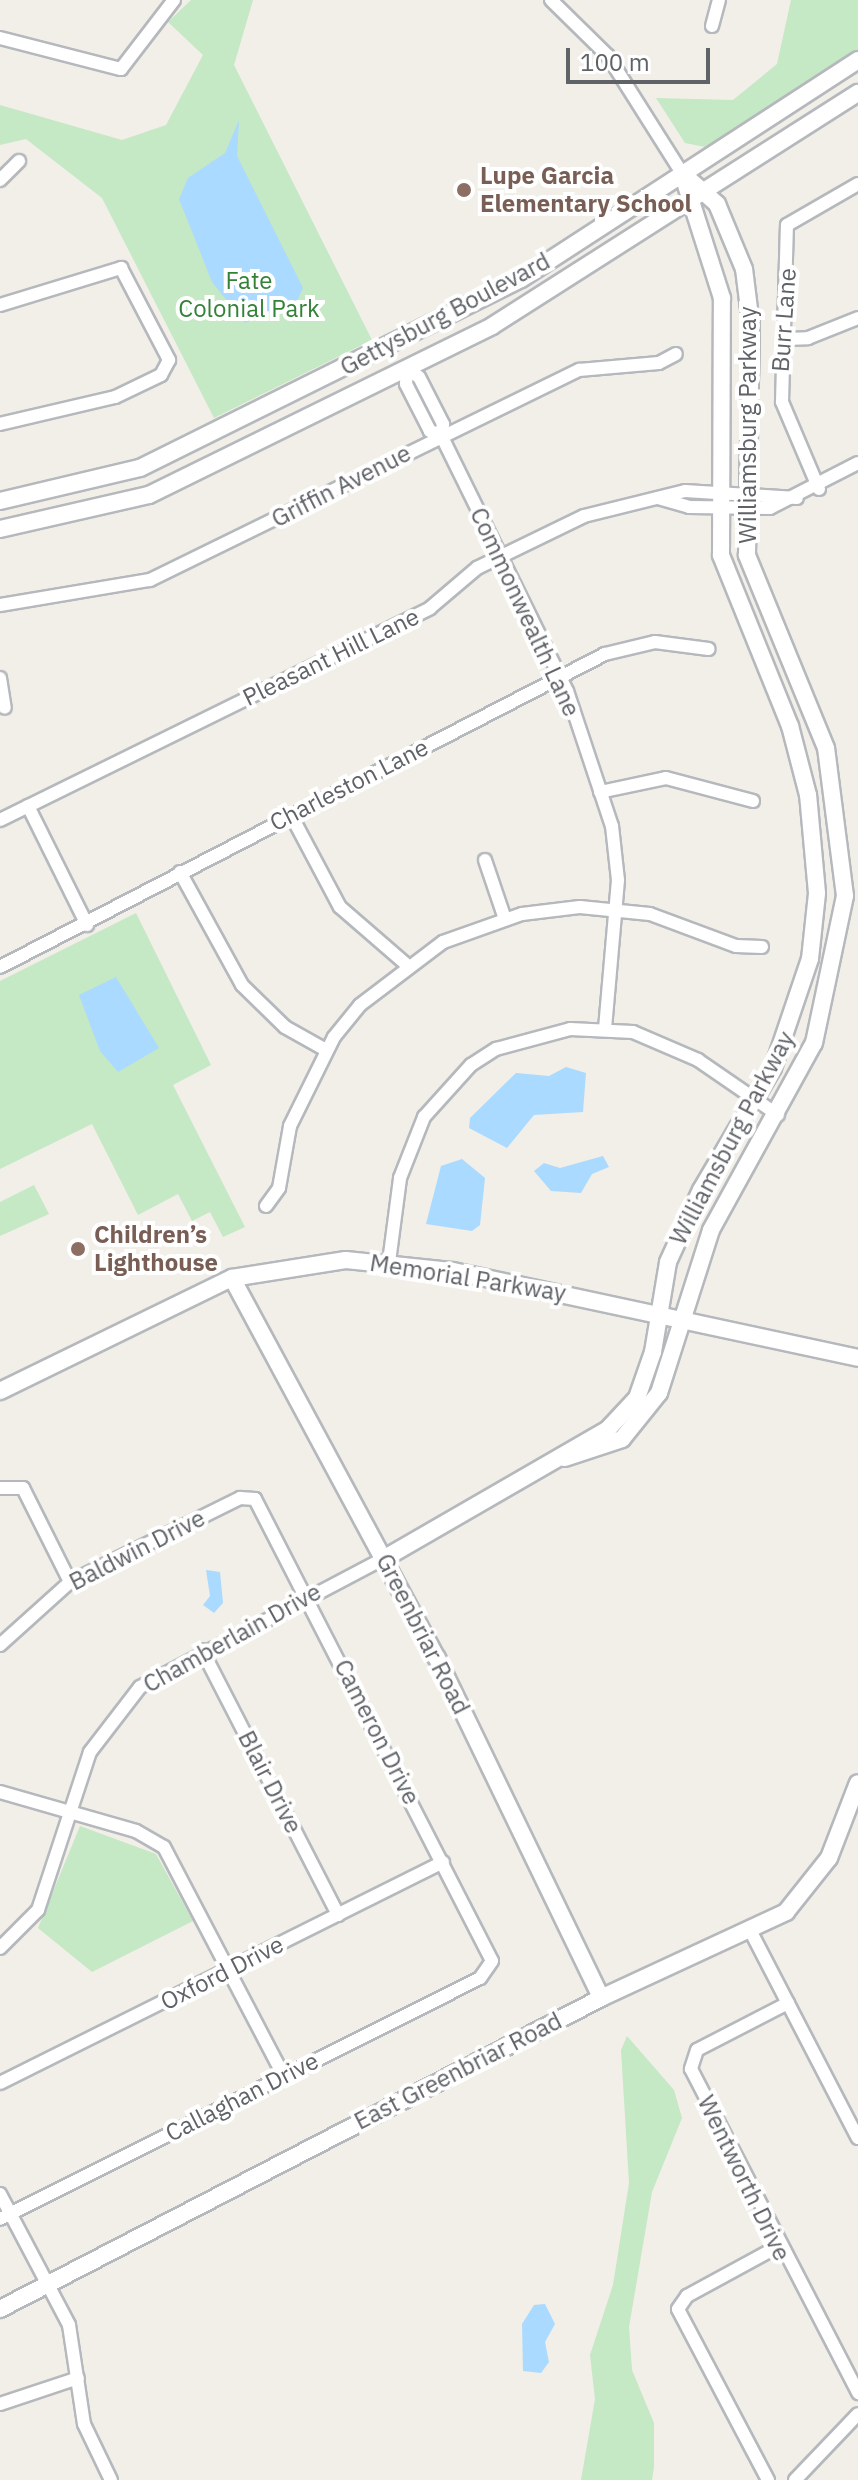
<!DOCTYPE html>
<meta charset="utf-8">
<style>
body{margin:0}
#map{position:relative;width:858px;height:2480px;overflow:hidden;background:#f1efe8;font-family:"IBM Plex Sans",sans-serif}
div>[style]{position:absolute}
.green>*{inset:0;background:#c5e8c5}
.water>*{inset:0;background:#aadaff}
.roads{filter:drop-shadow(2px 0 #b5b8bc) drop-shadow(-2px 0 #b5b8bc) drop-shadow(0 2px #b5b8bc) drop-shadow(0 -2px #b5b8bc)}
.street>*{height:12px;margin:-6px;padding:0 6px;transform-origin:6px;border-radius:6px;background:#fff}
.secondary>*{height:16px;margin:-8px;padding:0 8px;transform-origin:8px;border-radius:8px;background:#fff}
.dots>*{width:22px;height:22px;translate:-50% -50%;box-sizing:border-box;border:4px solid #fff;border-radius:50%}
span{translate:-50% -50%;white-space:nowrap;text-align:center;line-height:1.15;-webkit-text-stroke:8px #fff;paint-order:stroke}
.education-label{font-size:24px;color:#785e54;font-weight:700}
.left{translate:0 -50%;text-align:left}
.park-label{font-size:24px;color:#348238}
.street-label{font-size:24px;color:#5f6368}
.scale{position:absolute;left:566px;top:48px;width:144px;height:36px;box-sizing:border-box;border:4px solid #5f6368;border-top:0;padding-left:10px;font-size:24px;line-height:28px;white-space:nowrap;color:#5f6368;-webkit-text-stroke:6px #fff;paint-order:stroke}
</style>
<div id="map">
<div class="green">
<div style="clip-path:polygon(191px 0,253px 0,234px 65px,372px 340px,214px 418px,102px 198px,26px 139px,0 145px,0 105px,122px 140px,166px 125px,203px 55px,168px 22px)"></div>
<div style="clip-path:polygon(791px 0,858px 0,858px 52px,705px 147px,685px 143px,656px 98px,733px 100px,777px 64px)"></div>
<div style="clip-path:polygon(136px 913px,211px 1065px,173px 1085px,245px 1227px,223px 1237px,210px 1212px,192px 1221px,178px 1194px,138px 1215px,92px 1124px,0 1169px,0 981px)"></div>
<div style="clip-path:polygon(34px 1185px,49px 1214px,0 1236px,0 1202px)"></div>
<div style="clip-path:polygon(80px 1826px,156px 1854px,193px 1921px,92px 1972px,38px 1928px)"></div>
<div style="clip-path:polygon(627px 2036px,674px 2090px,682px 2118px,652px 2192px,629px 2327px,632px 2370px,654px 2423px,654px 2467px,652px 2480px,581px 2480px,595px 2399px,590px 2355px,613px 2285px,629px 2183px,621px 2050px)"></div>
</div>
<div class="water">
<div style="clip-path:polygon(239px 120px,237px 156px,303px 288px,297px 301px,245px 323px,212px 282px,179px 199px,188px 178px,225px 153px)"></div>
<div style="clip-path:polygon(116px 977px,159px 1048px,118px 1072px,100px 1051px,79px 995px)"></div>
<div style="clip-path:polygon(566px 1067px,586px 1073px,583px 1112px,534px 1115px,507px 1148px,469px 1128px,470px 1118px,516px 1073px,549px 1076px)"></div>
<div style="clip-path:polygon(603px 1156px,609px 1167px,592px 1174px,581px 1193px,551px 1191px,534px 1171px,544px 1163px,560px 1168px)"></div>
<div style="clip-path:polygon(462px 1159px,485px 1178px,480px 1225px,472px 1231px,426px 1224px,441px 1166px)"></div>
<div style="clip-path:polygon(206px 1570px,220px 1572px,223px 1603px,214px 1613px,203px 1605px,210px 1596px)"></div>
<div style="clip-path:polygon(545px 2304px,555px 2324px,545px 2342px,549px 2362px,541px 2373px,523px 2371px,522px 2324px,534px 2305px)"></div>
</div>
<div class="roads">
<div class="street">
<div style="left:551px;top:0;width:80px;rotate:44.5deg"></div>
<div style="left:608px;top:56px;width:138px;rotate:57.7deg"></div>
<div style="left:712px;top:26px;width:27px;rotate:-75deg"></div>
<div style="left:0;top:38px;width:125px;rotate:14.4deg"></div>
<div style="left:121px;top:69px;width:87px;rotate:-52.5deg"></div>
<div style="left:0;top:180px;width:27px;rotate:-45deg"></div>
<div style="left:0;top:305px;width:127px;rotate:-17deg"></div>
<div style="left:121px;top:268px;width:104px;rotate:62.4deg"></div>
<div style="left:169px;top:360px;width:17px;rotate:118deg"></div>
<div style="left:161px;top:375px;width:51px;rotate:154.4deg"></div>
<div style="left:115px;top:397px;width:118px;rotate:166.8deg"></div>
<div style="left:785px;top:339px;width:23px;rotate:-2deg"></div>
<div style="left:808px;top:338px;width:54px;rotate:-21.8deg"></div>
<div style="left:441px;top:435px;width:12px;rotate:-160deg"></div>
<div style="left:430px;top:431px;width:53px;rotate:-117.1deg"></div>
<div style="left:406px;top:384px;width:15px;rotate:-86deg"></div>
<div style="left:407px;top:369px;width:14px;rotate:34deg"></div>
<div style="left:419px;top:377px;width:53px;rotate:62.9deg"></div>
<div style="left:443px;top:424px;width:11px;rotate:100deg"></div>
<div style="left:441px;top:435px;width:285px;rotate:63.8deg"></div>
<div style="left:567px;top:691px;width:142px;rotate:71.6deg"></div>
<div style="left:612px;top:826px;width:54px;rotate:83.7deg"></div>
<div style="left:618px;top:880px;width:150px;rotate:95deg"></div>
<div style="left:819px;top:489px;width:95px;rotate:-113deg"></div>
<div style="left:782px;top:402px;width:177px;rotate:-88.4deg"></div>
<div style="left:787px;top:225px;width:82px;rotate:-30deg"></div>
<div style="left:658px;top:498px;width:32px;rotate:16deg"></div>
<div style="left:689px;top:507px;width:81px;rotate:0.7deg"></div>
<div style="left:770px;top:508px;width:99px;rotate:-27.1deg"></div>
<div style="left:0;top:605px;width:152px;rotate:-9.5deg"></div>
<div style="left:150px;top:580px;width:478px;rotate:-26.1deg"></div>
<div style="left:579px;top:370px;width:80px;rotate:-5deg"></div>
<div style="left:659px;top:363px;width:19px;rotate:-28deg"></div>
<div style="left:0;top:678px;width:30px;rotate:81deg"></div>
<div style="left:600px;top:792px;width:67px;rotate:-12deg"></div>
<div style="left:666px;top:778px;width:90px;rotate:14.8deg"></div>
<div style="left:28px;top:806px;width:133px;rotate:63.6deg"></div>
<div style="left:291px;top:815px;width:104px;rotate:62deg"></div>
<div style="left:340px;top:907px;width:89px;rotate:40.9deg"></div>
<div style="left:0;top:820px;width:479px;rotate:-26.2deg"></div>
<div style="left:430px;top:608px;width:62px;rotate:-40.4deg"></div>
<div style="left:477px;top:568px;width:119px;rotate:-25.9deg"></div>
<div style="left:584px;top:516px;width:104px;rotate:-13.9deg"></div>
<div style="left:685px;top:491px;width:112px;rotate:3.6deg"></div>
<div style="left:485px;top:860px;width:62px;rotate:71.3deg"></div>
<div style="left:180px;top:872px;width:129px;rotate:61.2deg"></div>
<div style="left:242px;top:985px;width:60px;rotate:44.3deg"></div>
<div style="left:285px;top:1027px;width:47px;rotate:29.3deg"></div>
<div style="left:0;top:967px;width:681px;rotate:-27.36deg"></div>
<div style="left:605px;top:654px;width:51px;rotate:-13.5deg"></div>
<div style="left:655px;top:642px;width:54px;rotate:7.4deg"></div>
<div style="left:266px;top:1206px;width:22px;rotate:-54deg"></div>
<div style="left:279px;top:1188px;width:63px;rotate:-79.9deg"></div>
<div style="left:290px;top:1126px;width:99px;rotate:-63.7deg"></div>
<div style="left:334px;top:1037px;width:41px;rotate:-50.9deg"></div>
<div style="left:360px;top:1005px;width:104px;rotate:-37.2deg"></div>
<div style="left:443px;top:942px;width:84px;rotate:-19.5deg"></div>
<div style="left:522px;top:914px;width:58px;rotate:-6.9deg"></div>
<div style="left:580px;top:907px;width:70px;rotate:5.7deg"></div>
<div style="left:650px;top:914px;width:92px;rotate:20.4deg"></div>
<div style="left:736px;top:946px;width:26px;rotate:2deg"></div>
<div style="left:389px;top:1262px;width:85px;rotate:-82.5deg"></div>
<div style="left:400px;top:1178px;width:66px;rotate:-68.5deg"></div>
<div style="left:424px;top:1117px;width:70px;rotate:-47.9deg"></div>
<div style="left:471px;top:1065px;width:30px;rotate:-33deg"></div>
<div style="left:496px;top:1049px;width:77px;rotate:-15.1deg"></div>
<div style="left:570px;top:1029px;width:63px;rotate:2.7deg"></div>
<div style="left:633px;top:1032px;width:71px;rotate:23.3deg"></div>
<div style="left:698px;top:1060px;width:97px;rotate:34.5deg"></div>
<div style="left:0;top:1488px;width:23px"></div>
<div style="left:23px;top:1488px;width:105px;rotate:63.4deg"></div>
<div style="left:0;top:1645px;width:94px;rotate:-42deg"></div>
<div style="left:70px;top:1582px;width:190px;rotate:-26.3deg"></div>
<div style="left:240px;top:1498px;width:15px;rotate:4deg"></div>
<div style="left:255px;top:1499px;width:519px;rotate:62.84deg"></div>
<div style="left:492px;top:1961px;width:21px;rotate:125deg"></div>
<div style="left:480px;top:1978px;width:537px;rotate:153.34deg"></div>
<div style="left:202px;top:1650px;width:298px;rotate:62.8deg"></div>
<div style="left:0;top:1792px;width:141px;rotate:16deg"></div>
<div style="left:136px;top:1831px;width:32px;rotate:30deg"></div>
<div style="left:164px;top:1847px;width:259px;rotate:62.4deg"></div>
<div style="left:751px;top:1932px;width:232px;rotate:62.6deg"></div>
<div style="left:0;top:1948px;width:54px;rotate:-45deg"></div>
<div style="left:38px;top:1910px;width:166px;rotate:-71.8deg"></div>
<div style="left:90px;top:1752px;width:82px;rotate:-52.4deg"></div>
<div style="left:140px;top:1687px;width:277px;rotate:-27.8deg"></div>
<div style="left:788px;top:2003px;width:102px;rotate:152.7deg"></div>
<div style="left:697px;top:2050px;width:20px;rotate:108deg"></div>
<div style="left:691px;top:2069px;width:365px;rotate:62.7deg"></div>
<div style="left:0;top:2083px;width:495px;rotate:-26.5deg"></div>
<div style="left:0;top:2194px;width:148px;rotate:62.2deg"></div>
<div style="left:69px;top:2325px;width:100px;rotate:81.4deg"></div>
<div style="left:84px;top:2424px;width:62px;rotate:64.3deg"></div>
<div style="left:0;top:2404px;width:82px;rotate:-18.4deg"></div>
<div style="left:768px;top:2480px;width:193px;rotate:-117.8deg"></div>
<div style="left:678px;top:2309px;width:16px;rotate:-55deg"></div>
<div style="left:687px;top:2296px;width:102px;rotate:-28.6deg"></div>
<div style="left:795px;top:2480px;width:91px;rotate:-46.3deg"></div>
</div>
<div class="secondary">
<div style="left:0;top:501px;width:144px;rotate:-13.3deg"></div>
<div style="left:140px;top:468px;width:425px;rotate:-26.4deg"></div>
<div style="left:521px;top:279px;width:402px;rotate:-33deg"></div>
<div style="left:0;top:529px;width:153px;rotate:-12.9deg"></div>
<div style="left:149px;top:495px;width:382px;rotate:-26.2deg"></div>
<div style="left:492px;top:326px;width:434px;rotate:-32.5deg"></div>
<div style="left:232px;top:1278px;width:432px;rotate:61.7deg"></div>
<div style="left:437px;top:1658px;width:377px;rotate:64.2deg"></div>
<div style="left:0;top:1391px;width:258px;rotate:-26deg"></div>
<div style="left:232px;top:1278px;width:115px;rotate:-9deg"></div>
<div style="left:346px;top:1260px;width:108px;rotate:5.9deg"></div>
<div style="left:453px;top:1271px;width:414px;rotate:12.1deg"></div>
<div style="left:565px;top:1458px;width:60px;rotate:-18.4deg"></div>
<div style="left:622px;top:1439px;width:59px;rotate:-51.2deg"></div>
<div style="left:659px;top:1393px;width:171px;rotate:-72.3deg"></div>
<div style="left:711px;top:1230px;width:213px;rotate:-61.2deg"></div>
<div style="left:814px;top:1043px;width:150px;rotate:-78.1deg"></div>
<div style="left:845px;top:896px;width:149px;rotate:-97.3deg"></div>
<div style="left:826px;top:748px;width:209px;rotate:-112.3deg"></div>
<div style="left:747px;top:555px;width:230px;rotate:-89deg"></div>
<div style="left:751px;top:325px;width:56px;rotate:-97.1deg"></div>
<div style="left:744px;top:269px;width:70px;rotate:-112.6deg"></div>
<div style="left:717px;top:204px;width:45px;rotate:-138.6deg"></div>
<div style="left:385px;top:1558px;width:258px;rotate:-30deg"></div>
<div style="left:608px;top:1429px;width:42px;rotate:-46.9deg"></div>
<div style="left:637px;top:1398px;width:49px;rotate:-70.8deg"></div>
<div style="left:653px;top:1352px;width:91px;rotate:-80.5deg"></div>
<div style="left:668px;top:1262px;width:79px;rotate:-65.4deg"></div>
<div style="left:701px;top:1190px;width:142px;rotate:-59.5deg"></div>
<div style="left:773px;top:1068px;width:115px;rotate:-71.3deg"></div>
<div style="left:810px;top:959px;width:66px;rotate:-83.9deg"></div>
<div style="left:817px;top:893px;width:98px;rotate:-95.2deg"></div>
<div style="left:808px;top:795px;width:71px;rotate:-104.6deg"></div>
<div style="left:790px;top:726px;width:184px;rotate:-112deg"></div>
<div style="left:721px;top:555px;width:257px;rotate:-89.8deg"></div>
<div style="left:722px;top:298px;width:131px;rotate:-107.7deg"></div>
<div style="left:0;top:2309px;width:677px;rotate:-27.36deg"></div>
<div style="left:601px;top:1998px;width:204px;rotate:-24.9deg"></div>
<div style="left:786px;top:1912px;width:69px;rotate:-51.5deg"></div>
<div style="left:829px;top:1858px;width:80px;rotate:-68.9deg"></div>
</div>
</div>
<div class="dots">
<div style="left:464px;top:190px;background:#8d6e63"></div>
<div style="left:78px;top:1249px;background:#8d6e63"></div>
</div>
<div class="education-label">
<span class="left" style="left:480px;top:190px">Lupe Garcia<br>Elementary School</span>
<span class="left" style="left:94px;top:1249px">Children’s<br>Lighthouse</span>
</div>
<div class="park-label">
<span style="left:249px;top:295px">Fate<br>Colonial Park</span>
</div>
<div class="street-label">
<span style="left:445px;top:314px;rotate:-28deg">Gettysburg Boulevard</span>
<span style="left:784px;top:320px;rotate:-86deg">Burr Lane</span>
<span style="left:748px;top:425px;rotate:-90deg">Williamsburg Parkway</span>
<span style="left:341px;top:486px;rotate:-27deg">Griffin Avenue</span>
<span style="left:525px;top:612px;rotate:65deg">Commonwealth Lane</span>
<span style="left:331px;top:657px;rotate:-26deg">Pleasant Hill Lane</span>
<span style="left:349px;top:785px;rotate:-27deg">Charleston Lane</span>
<span style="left:732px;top:1138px;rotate:-62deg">Williamsburg Parkway</span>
<span style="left:468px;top:1278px;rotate:9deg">Memorial Parkway</span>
<span style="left:137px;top:1550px;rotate:-27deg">Baldwin Drive</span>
<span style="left:423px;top:1634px;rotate:63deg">Greenbriar Road</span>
<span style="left:232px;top:1638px;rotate:-29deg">Chamberlain Drive</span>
<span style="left:377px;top:1732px;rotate:63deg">Cameron Drive</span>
<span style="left:270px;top:1782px;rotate:63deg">Blair Drive</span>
<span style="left:222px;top:1973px;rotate:-27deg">Oxford Drive</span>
<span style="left:458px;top:2071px;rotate:-27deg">East Greenbriar Road</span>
<span style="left:242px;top:2097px;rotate:-27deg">Callaghan Drive</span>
<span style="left:744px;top:2178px;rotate:64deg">Wentworth Drive</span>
</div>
<div class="scale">100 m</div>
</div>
